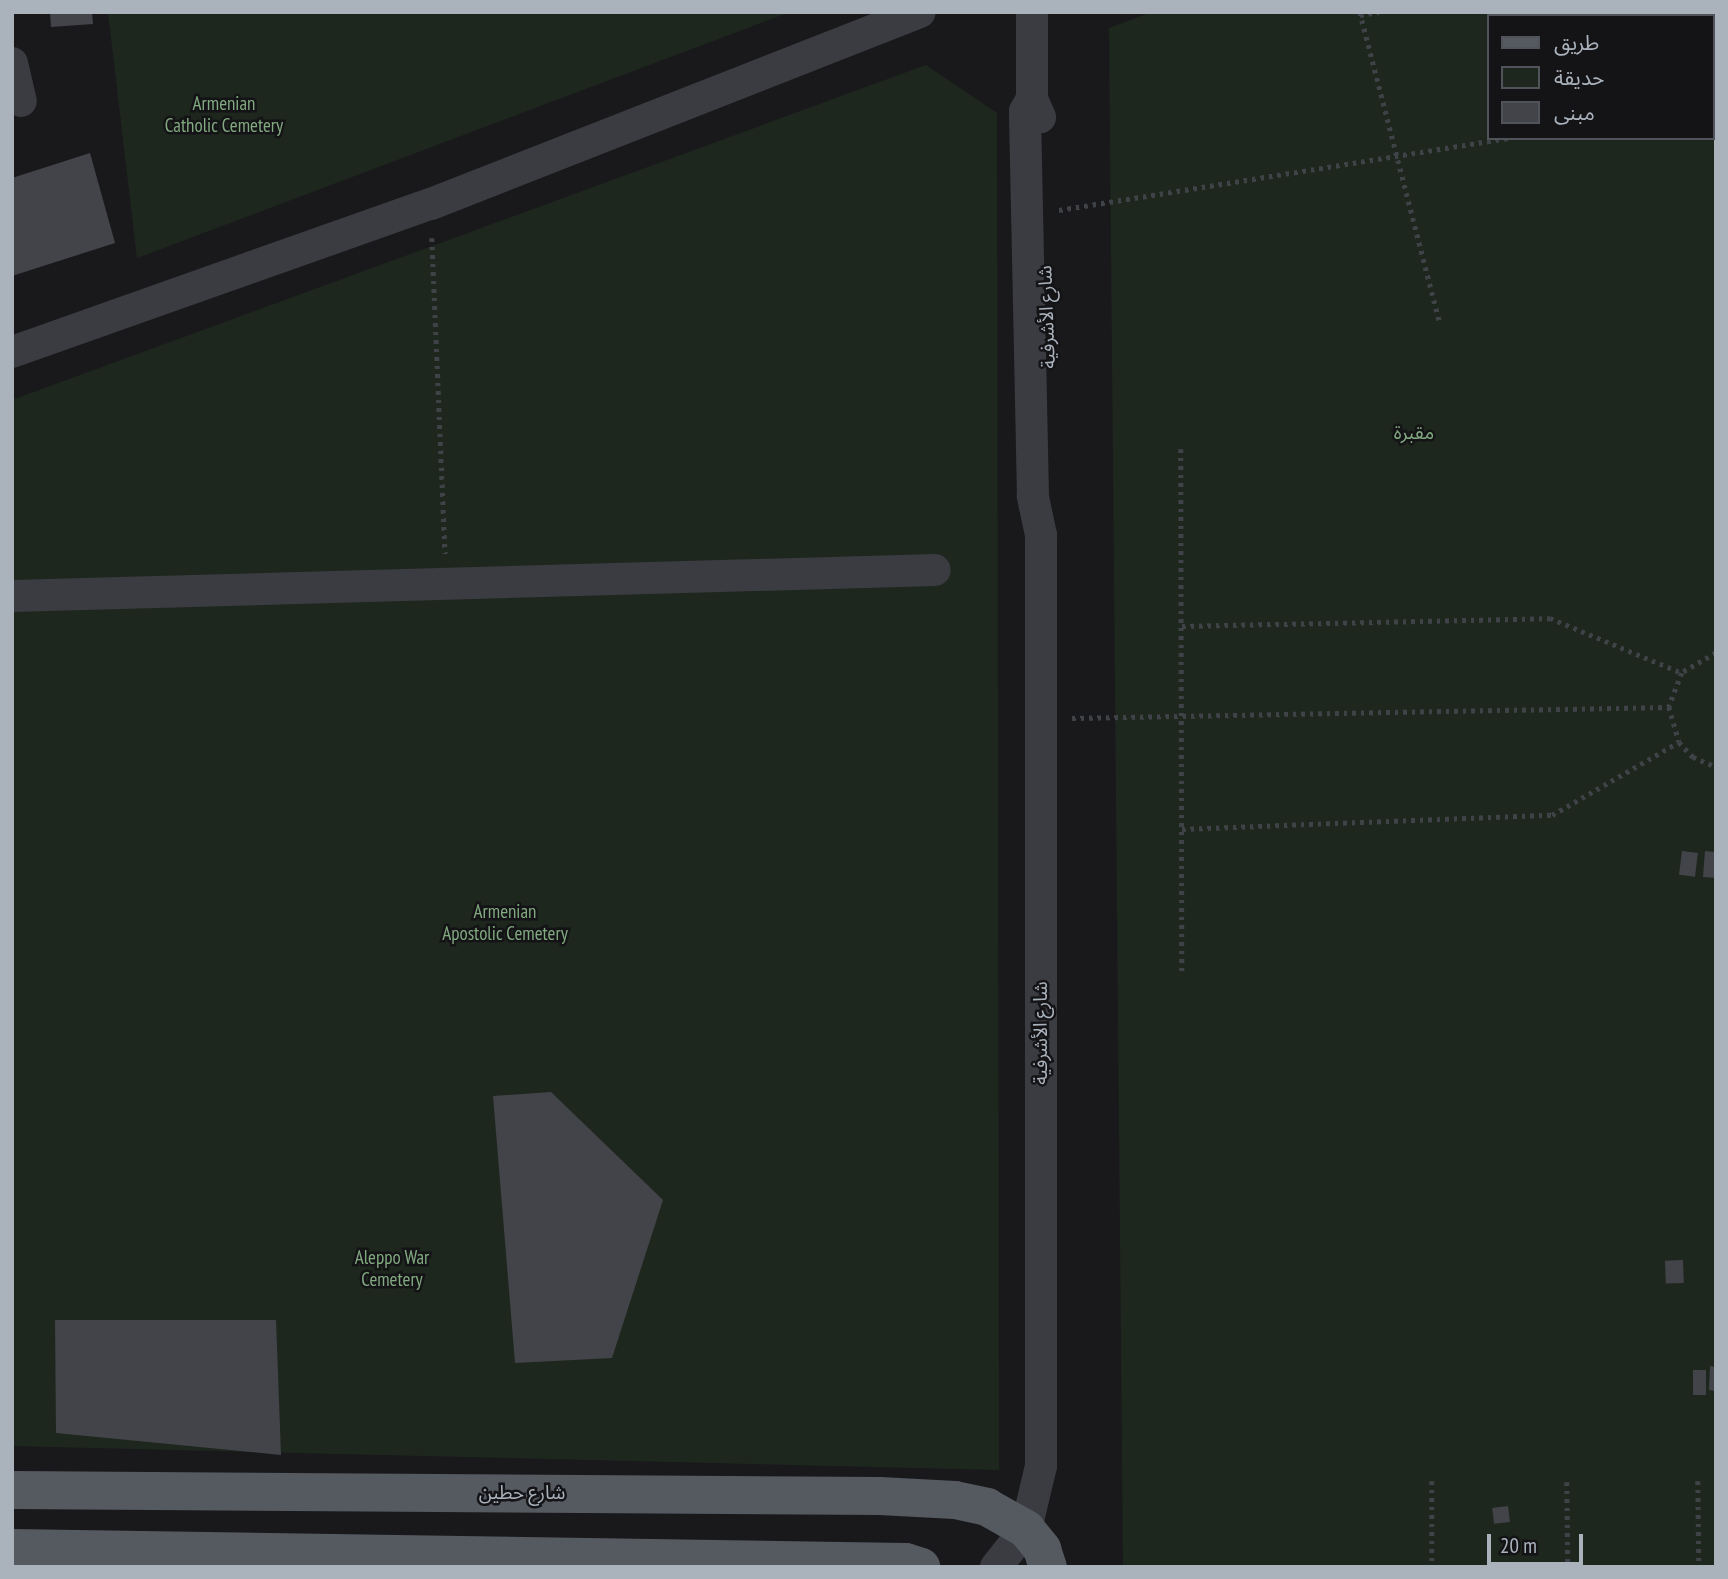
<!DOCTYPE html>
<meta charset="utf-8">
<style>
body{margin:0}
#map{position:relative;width:1728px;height:1579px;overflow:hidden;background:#19191c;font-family:"PT Sans Narrow","Noto Sans Arabic",sans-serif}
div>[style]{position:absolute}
.green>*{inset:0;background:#1e271e}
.building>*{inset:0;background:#434449;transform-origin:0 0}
.path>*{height:4.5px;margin-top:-2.25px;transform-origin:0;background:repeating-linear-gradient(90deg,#3f4348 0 3.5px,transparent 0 8.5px)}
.minor>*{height:32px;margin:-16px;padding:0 16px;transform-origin:16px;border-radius:16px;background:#3a3c41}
.major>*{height:38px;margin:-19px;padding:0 19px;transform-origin:19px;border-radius:19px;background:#555960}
span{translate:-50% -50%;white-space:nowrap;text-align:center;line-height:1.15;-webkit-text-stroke:5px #141417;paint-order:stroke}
.park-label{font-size:19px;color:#82a980}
.street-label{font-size:19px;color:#aab2bc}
.frame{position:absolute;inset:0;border:14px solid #aab2bc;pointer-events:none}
.legend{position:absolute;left:1487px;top:14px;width:228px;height:126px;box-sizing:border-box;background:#141417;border:2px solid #505359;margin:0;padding:9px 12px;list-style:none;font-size:21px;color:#aab2bc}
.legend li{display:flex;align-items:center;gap:14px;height:35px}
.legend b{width:35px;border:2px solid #505359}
.scale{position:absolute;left:1487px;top:1534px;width:96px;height:32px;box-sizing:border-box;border:4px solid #aab2bc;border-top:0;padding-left:9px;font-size:21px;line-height:24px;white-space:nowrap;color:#aab2bc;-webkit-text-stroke:5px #141417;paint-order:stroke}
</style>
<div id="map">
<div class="green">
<div style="clip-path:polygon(108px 12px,790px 12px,137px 258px)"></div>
<div style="clip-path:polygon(evenodd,1152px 12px,1716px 12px,1716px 1567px,1123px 1567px,1109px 28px,1152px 12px,1488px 16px,1712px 16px,1712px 138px,1488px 138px,1488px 16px)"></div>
<div style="clip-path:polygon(926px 65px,997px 113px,999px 1470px,12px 1446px,12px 400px)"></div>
</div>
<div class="building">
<div style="clip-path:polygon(50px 12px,92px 12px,93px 24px,51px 27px)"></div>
<div style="clip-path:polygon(90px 153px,115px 243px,12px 276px,12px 178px)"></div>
<div style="left:1682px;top:851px;width:16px;height:24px;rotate:7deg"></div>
<div style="clip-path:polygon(1705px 851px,1716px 852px,1716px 878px,1703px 877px)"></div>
<div style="clip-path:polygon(551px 1092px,663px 1200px,612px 1358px,515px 1363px,493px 1096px)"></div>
<div style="left:1683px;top:1260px;width:23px;height:18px;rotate:88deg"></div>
<div style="clip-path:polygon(55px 1320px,276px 1320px,281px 1455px,56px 1433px)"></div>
<div style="clip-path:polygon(1710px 1366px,1716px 1367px,1716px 1391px,1709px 1390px)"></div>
<div style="left:1693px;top:1370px;width:13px;height:25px"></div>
<div style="left:1508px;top:1506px;width:16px;height:16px;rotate:83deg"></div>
</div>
<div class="path">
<div style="left:1360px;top:12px;width:321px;rotate:75.6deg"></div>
<div style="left:1360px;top:15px;width:19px;rotate:-9deg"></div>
<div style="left:1059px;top:210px;width:458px;rotate:-9.1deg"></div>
<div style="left:432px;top:238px;width:316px;rotate:87.6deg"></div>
<div style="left:1181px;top:449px;width:524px;rotate:89.89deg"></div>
<div style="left:1182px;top:626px;width:368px;rotate:-1.2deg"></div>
<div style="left:1550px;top:618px;width:143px;rotate:22.6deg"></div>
<div style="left:1716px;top:653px;width:39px;rotate:150deg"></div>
<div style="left:1682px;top:673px;width:36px;rotate:111deg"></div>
<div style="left:1669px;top:707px;width:36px;rotate:74deg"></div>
<div style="left:1679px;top:742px;width:21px;rotate:47deg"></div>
<div style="left:1693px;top:757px;width:25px;rotate:23deg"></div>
<div style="left:1072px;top:718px;width:597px;rotate:-1.06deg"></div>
<div style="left:1182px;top:829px;width:370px;rotate:-2.2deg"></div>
<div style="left:1552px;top:815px;width:146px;rotate:-29.9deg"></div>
<div style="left:1432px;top:1481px;width:86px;rotate:90deg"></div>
<div style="left:1698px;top:1481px;width:86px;rotate:89.3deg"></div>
<div style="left:1567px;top:1482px;width:85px;rotate:89.3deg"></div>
</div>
<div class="minor">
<div style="left:1032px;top:12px;width:87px;rotate:90deg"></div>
<div style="left:1032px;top:99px;width:20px;rotate:66deg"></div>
<div style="left:12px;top:63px;width:39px;rotate:77deg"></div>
<div style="left:12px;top:352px;width:444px;rotate:-19.5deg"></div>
<div style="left:431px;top:204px;width:525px;rotate:-21.44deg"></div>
<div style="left:12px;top:596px;width:923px;rotate:-1.61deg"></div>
<div style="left:996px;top:1567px;width:48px;rotate:-51.7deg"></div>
<div style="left:1026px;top:1529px;width:65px;rotate:-76.6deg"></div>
<div style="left:1041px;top:1466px;width:931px;rotate:-90deg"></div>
<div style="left:1041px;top:535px;width:40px;rotate:-102deg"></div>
<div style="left:1033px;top:496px;width:385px;rotate:-91.2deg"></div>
<div style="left:1025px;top:111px;width:14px;rotate:-60deg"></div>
</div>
<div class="major">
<div style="left:12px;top:1490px;width:868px;rotate:0.4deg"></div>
<div style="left:880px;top:1496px;width:75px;rotate:3.1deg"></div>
<div style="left:955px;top:1500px;width:33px;rotate:12deg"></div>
<div style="left:987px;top:1507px;width:45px;rotate:29.4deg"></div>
<div style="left:1026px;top:1529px;width:26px;rotate:51deg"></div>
<div style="left:1042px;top:1549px;width:19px;rotate:72deg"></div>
<div style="left:12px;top:1548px;width:894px;rotate:0.9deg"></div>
<div style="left:906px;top:1562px;width:16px;rotate:18deg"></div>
</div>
<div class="park-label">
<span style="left:224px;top:115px">Armenian<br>Catholic Cemetery</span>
<span style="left:1414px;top:433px">مقبرة</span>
<span style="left:505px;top:923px">Armenian<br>Apostolic Cemetery</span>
<span style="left:392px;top:1269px">Aleppo War<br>Cemetery</span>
</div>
<div class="street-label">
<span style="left:1047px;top:317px;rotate:-92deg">شارع الأشرفية</span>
<span style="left:1041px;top:1033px;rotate:-90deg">شارع الأشرفية</span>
<span style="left:522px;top:1493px">شارع حطين</span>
</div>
<div class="frame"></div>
<ul class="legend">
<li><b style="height:9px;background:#555960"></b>طريق</li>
<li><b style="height:19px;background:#1e271e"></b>حديقة</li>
<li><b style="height:19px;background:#434449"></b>مبنى</li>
</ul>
<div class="scale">20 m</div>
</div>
